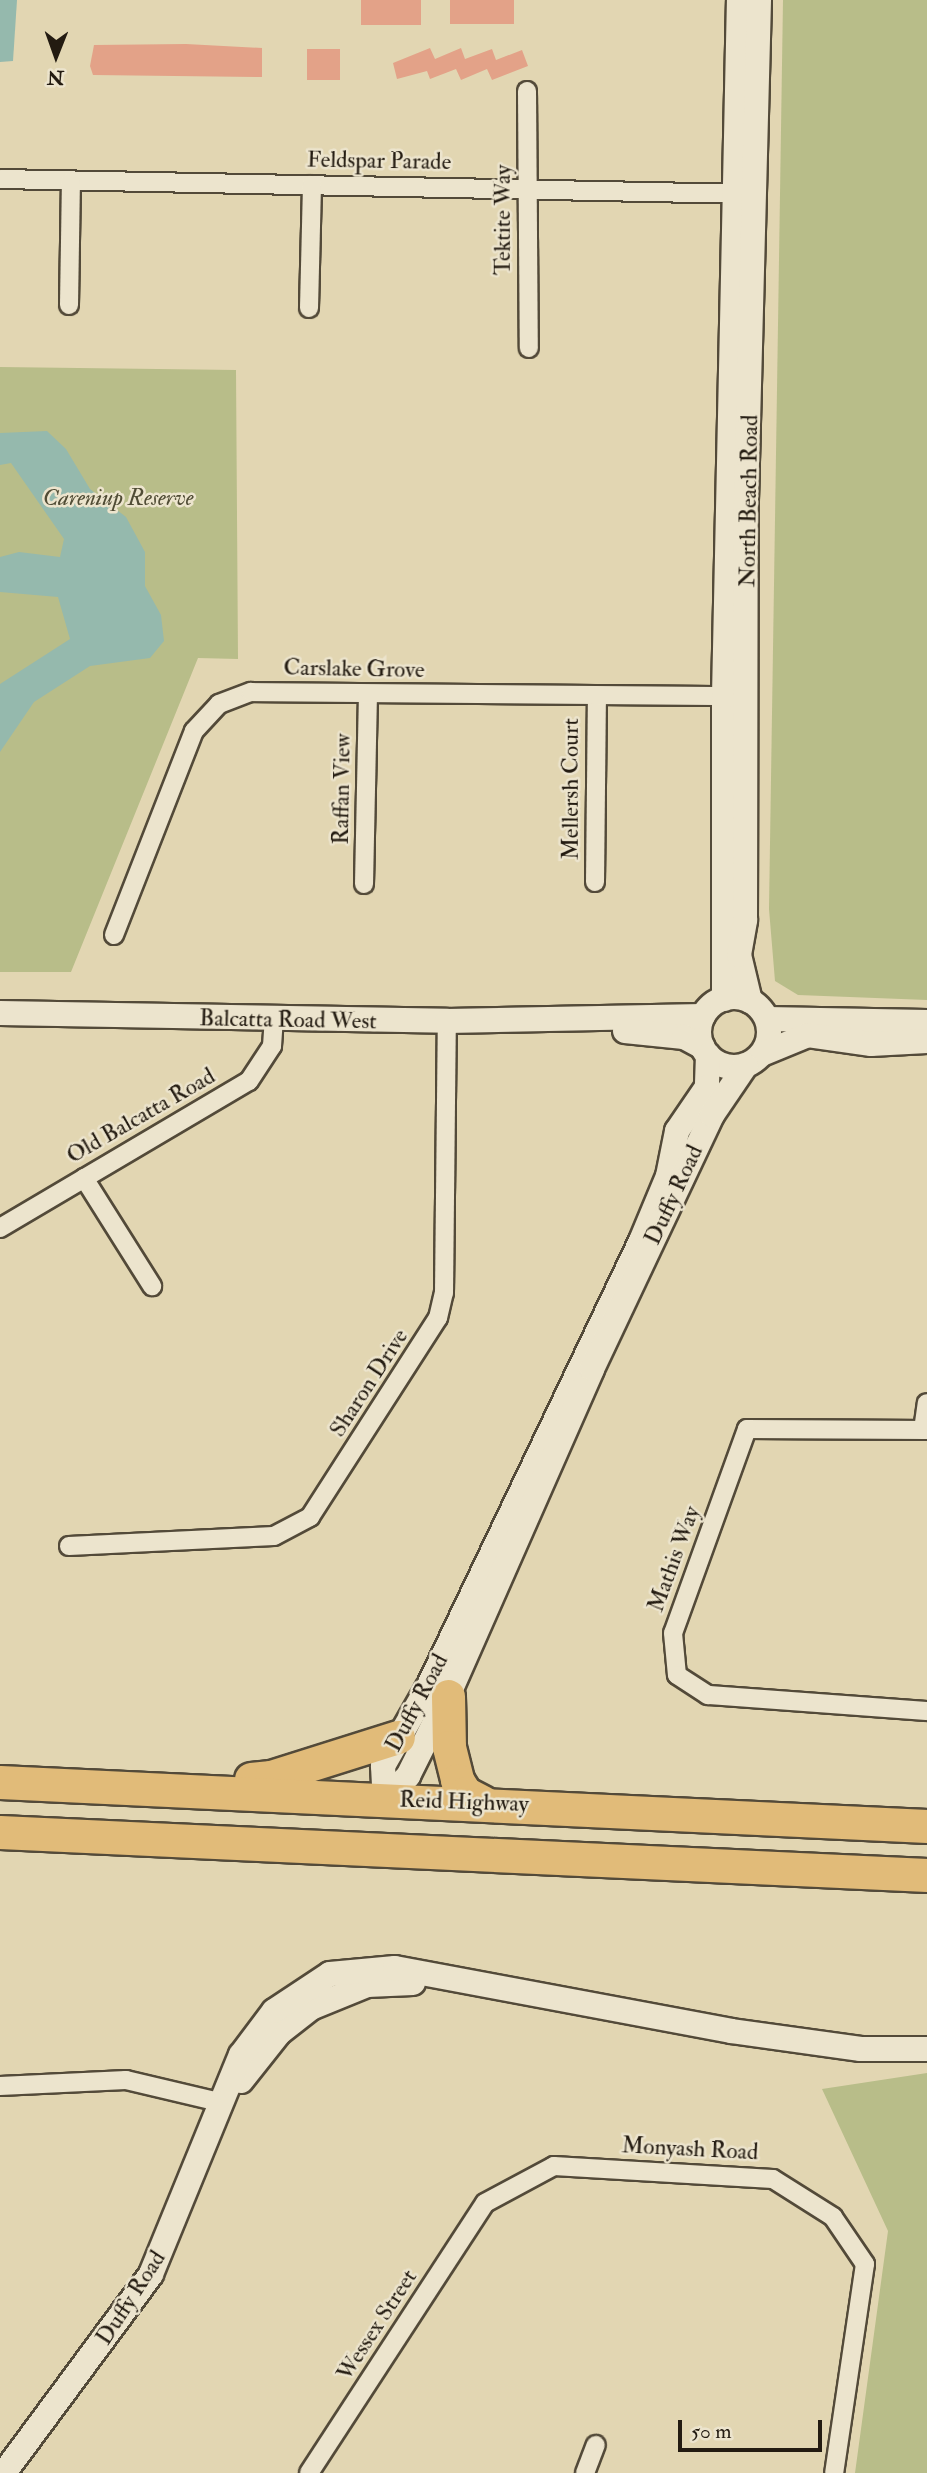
<!DOCTYPE html>
<style>
body{margin:0}
#map{position:relative;width:927px;height:2473px;overflow:hidden;background:#e2d6b2;font-family:"IM FELL Double Pica",serif}
div>[style]{position:absolute}
.green>*{inset:0;background:#b8bd89}
.water>*{inset:0;background:#95b9ad}
.building>*{inset:0;background:#e3a288;transform-origin:0 0}
.roads{filter:drop-shadow(2px 0 #534a39) drop-shadow(-2px 0 #534a39) drop-shadow(0 2px #534a39) drop-shadow(0 -2px #534a39)}
.street>*{height:18px;margin:-9px;padding:0 9px;transform-origin:9px;border-radius:9px;background:#ece4cd}
.secondary>*{height:24px;margin:-12px;padding:0 12px;transform-origin:12px;border-radius:12px;background:#ece4cd}
.secondary>.ring{margin:-12px;padding:0;box-sizing:content-box;background:none;border:24px solid #ece4cd;border-radius:50%}
.highway>*{height:33px;margin:-16.5px;padding:0 16.5px;transform-origin:16.5px;border-radius:16.5px;background:#e1bb79}
span{translate:-50% -50%;white-space:nowrap;text-align:center;line-height:1.15;-webkit-text-stroke:5px #ece4cd;paint-order:stroke}
.street-label{font-size:23px;color:#231b11}
.park-label{font-size:23px;color:#504c35;font-style:italic}
.north{position:absolute;left:21px;top:21px;width:70px;height:70px;-webkit-text-stroke:5px #ece4cd;paint-order:stroke;rotate:181deg;font-size:19px;font-weight:700;line-height:28px;text-align:center;color:#231b11}
.north::after{content:'';display:block;margin:auto;width:24px;height:32px;background:#231b11;clip-path:polygon(50% 0,100% 100%,50% 72%,0 100%)}
.scale{position:absolute;left:678px;top:2420px;width:144px;height:32px;box-sizing:border-box;border:4px solid #231b11;border-top:0;padding-left:9px;font-size:21px;line-height:24px;white-space:nowrap;color:#231b11;-webkit-text-stroke:5px #ece4cd;paint-order:stroke}
</style>
<div id="map">
<div class="green">
<div style="clip-path:polygon(783px 0,927px 0,927px 1000px,798px 995px,775px 981px,769px 909px)"></div>
<div style="clip-path:polygon(0 367px,236px 370px,238px 659px,198px 658px,71px 972px,0 972px)"></div>
<div style="clip-path:polygon(927px 2073px,927px 2473px,855px 2473px,888px 2231px,822px 2089px)"></div>
</div>
<div class="water">
<div style="clip-path:polygon(0 0,17px 0,13px 61px,0 62px)"></div>
<div style="clip-path:polygon(47px 431px,66px 449px,90px 489px,126px 517px,145px 552px,145px 586px,161px 615px,164px 641px,150px 658px,90px 666px,34px 702px,0 752px,0 684px,70px 639px,58px 597px,0 592px,0 557px,19px 552px,60px 557px,64px 539px,11px 463px,0 465px,0 433px)"></div>
</div>
<div class="building">
<div style="left:361px;top:0;width:60px;height:25px"></div>
<div style="left:450px;top:0;width:64px;height:24px"></div>
<div style="clip-path:polygon(186px 44px,262px 48px,262px 77px,93px 75px,90px 66px,94px 45px)"></div>
<div style="clip-path:polygon(430px 48px,435px 59px,461px 48px,465px 59px,492px 49px,496px 60px,522px 50px,528px 66px,492px 80px,487px 69px,461px 80px,456px 69px,430px 79px,427px 71px,397px 79px,393px 63px)"></div>
<div style="left:307px;top:49px;width:33px;height:31px"></div>
</div>
<div class="roads">
<div class="street">
<div style="left:527px;top:91px;width:257px;rotate:89.6deg"></div>
<div style="left:0;top:179px;width:746px;rotate:1.15deg"></div>
<div style="left:69px;top:305px;width:124px;rotate:-89.1deg"></div>
<div style="left:309px;top:308px;width:123px;rotate:-88.6deg"></div>
<div style="left:595px;top:882px;width:185px;rotate:-89.4deg"></div>
<div style="left:364px;top:884px;width:190px;rotate:-88.8deg"></div>
<div style="left:114px;top:935px;width:219px;rotate:-68.6deg"></div>
<div style="left:194px;top:731px;width:37px;rotate:-47deg"></div>
<div style="left:219px;top:704px;width:34px;rotate:-21deg"></div>
<div style="left:251px;top:692px;width:483px;rotate:0.5deg"></div>
<div style="left:84px;top:1178px;width:128px;rotate:57.8deg"></div>
<div style="left:0;top:1228px;width:289px;rotate:-30.6deg"></div>
<div style="left:249px;top:1081px;width:42px;rotate:-56.7deg"></div>
<div style="left:272px;top:1046px;width:26px;rotate:-86deg"></div>
<div style="left:923px;top:1430px;width:27px;rotate:-82deg"></div>
<div style="left:927px;top:1430px;width:180px;rotate:-179.7deg"></div>
<div style="left:747px;top:1429px;width:217px;rotate:109.9deg"></div>
<div style="left:673px;top:1633px;width:42px;rotate:84.6deg"></div>
<div style="left:677px;top:1675px;width:37px;rotate:33deg"></div>
<div style="left:708px;top:1695px;width:220px;rotate:4.2deg"></div>
<div style="left:69px;top:1546px;width:205px;rotate:-2.8deg"></div>
<div style="left:274px;top:1536px;width:41px;rotate:-27.8deg"></div>
<div style="left:310px;top:1517px;width:237px;rotate:-57.3deg"></div>
<div style="left:438px;top:1318px;width:26px;rotate:-77deg"></div>
<div style="left:444px;top:1293px;width:272px;rotate:-89.4deg"></div>
<div style="left:0;top:2086px;width:126px;rotate:-2.7deg"></div>
<div style="left:126px;top:2080px;width:100px;rotate:13.3deg"></div>
<div style="left:309px;top:2473px;width:322px;rotate:-56.9deg"></div>
<div style="left:485px;top:2203px;width:78px;rotate:-28.2deg"></div>
<div style="left:554px;top:2166px;width:219px;rotate:3.4deg"></div>
<div style="left:773px;top:2179px;width:71px;rotate:32.3deg"></div>
<div style="left:833px;top:2217px;width:57px;rotate:55.8deg"></div>
<div style="left:865px;top:2264px;width:211px;rotate:98.4deg"></div>
<div style="left:585px;top:2473px;width:30px;rotate:-69deg"></div>
</div>
<div class="secondary">
<div class="ring" style="left:699px;top:997px;width:46px;height:46px"></div>
<div style="left:724px;top:999px;width:303px;rotate:-90deg"></div>
<div style="left:724px;top:696px;width:696px;rotate:-88.77deg"></div>
<div style="left:750px;top:1001px;width:47px;rotate:-103.4deg"></div>
<div style="left:739px;top:955px;width:36px;rotate:-80deg"></div>
<div style="left:745px;top:920px;width:420px;rotate:-89.9deg"></div>
<div style="left:746px;top:500px;width:500px;rotate:-88.51deg"></div>
<div style="left:0;top:1013px;width:447px;rotate:1deg"></div>
<div style="left:447px;top:1021px;width:256px;rotate:-1.1deg"></div>
<div style="left:767px;top:1019px;width:160px;rotate:1.1deg"></div>
<div style="left:625px;top:1031px;width:59px;rotate:5.8deg"></div>
<div style="left:684px;top:1037px;width:21px;rotate:28deg"></div>
<div style="left:762px;top:1054px;width:50px;rotate:-22.4deg"></div>
<div style="left:808px;top:1035px;width:64px;rotate:8.1deg"></div>
<div style="left:871px;top:1044px;width:56px;rotate:-3.1deg"></div>
<div style="left:708px;top:1055px;width:32px;rotate:92deg"></div>
<div style="left:707px;top:1087px;width:53px;rotate:124.3deg"></div>
<div style="left:677px;top:1131px;width:46px;rotate:101.3deg"></div>
<div style="left:668px;top:1176px;width:70px;rotate:112.6deg"></div>
<div style="left:641px;top:1241px;width:494px;rotate:115.5deg"></div>
<div style="left:428px;top:1687px;width:91px;rotate:119.7deg"></div>
<div style="left:383px;top:1766px;width:33px;rotate:87deg"></div>
<div style="left:385px;top:1799px;width:33px;rotate:-45deg"></div>
<div style="left:408px;top:1776px;width:89px;rotate:-63.4deg"></div>
<div style="left:448px;top:1696px;width:357px;rotate:-66.2deg"></div>
<div style="left:592px;top:1369px;width:281px;rotate:-64.7deg"></div>
<div style="left:712px;top:1115px;width:60px;rotate:-55.8deg"></div>
<div style="left:241px;top:2081px;width:61px;rotate:-51.6deg"></div>
<div style="left:279px;top:2033px;width:41px;rotate:-38deg"></div>
<div style="left:311px;top:2008px;width:61px;rotate:-22.3deg"></div>
<div style="left:367px;top:1985px;width:46px;rotate:-2.5deg"></div>
<div style="left:4px;top:2473px;width:247px;rotate:-53.5deg"></div>
<div style="left:151px;top:2274px;width:237px;rotate:-67.7deg"></div>
<div style="left:241px;top:2055px;width:55px;rotate:-53.1deg"></div>
<div style="left:274px;top:2011px;width:67px;rotate:-33.5deg"></div>
<div style="left:330px;top:1974px;width:65px;rotate:-5.3deg"></div>
<div style="left:395px;top:1968px;width:342px;rotate:10.6deg"></div>
<div style="left:731px;top:2031px;width:131px;rotate:7.9deg"></div>
<div style="left:861px;top:2049px;width:66px"></div>
</div>
<div class="highway">
<div style="left:448px;top:1696px;width:51px;rotate:88.9deg"></div>
<div style="left:449px;top:1747px;width:34px;rotate:76deg"></div>
<div style="left:457px;top:1780px;width:15px;rotate:58deg"></div>
<div style="left:465px;top:1793px;width:20px;rotate:27deg"></div>
<div style="left:251px;top:1779px;width:20px;rotate:-6deg"></div>
<div style="left:271px;top:1777px;width:133px;rotate:-17.5deg"></div>
<div style="left:0;top:1782px;width:928px;rotate:2.72deg"></div>
<div style="left:0;top:1832px;width:928px;rotate:2.66deg"></div>
</div>
</div>
<div class="street-label">
<span style="left:379px;top:161px;rotate:1deg">Feldspar Parade</span>
<span style="left:503px;top:220px;rotate:-90deg">Tektite Way</span>
<span style="left:749px;top:501px;rotate:-89deg">North Beach Road</span>
<span style="left:354px;top:669px;rotate:1deg">Carslake Grove</span>
<span style="left:342px;top:789px;rotate:-89deg">Raffan View</span>
<span style="left:571px;top:789px;rotate:-90deg">Mellersh Court</span>
<span style="left:288px;top:1020px;rotate:1deg">Balcatta Road West</span>
<span style="left:141px;top:1116px;rotate:-30deg">Old Balcatta Road</span>
<span style="left:674px;top:1195px;rotate:-65deg">Duffy Road</span>
<span style="left:369px;top:1383px;rotate:-57deg">Sharon Drive</span>
<span style="left:674px;top:1559px;rotate:-70deg">Mathis Way</span>
<span style="left:417px;top:1703px;rotate:-62deg">Duffy Road</span>
<span style="left:464px;top:1802px;rotate:2deg">Reid Highway</span>
<span style="left:690px;top:2149px;rotate:3deg">Monyash Road</span>
<span style="left:131px;top:2298px;rotate:-57deg">Duffy Road</span>
<span style="left:377px;top:2325px;rotate:-57deg">Wessex Street</span>
</div>
<div class="park-label">
<span style="left:118px;top:498px">Careniup Reserve</span>
</div>
<div class="north">N</div>
<div class="scale">50 m</div>
</div>
